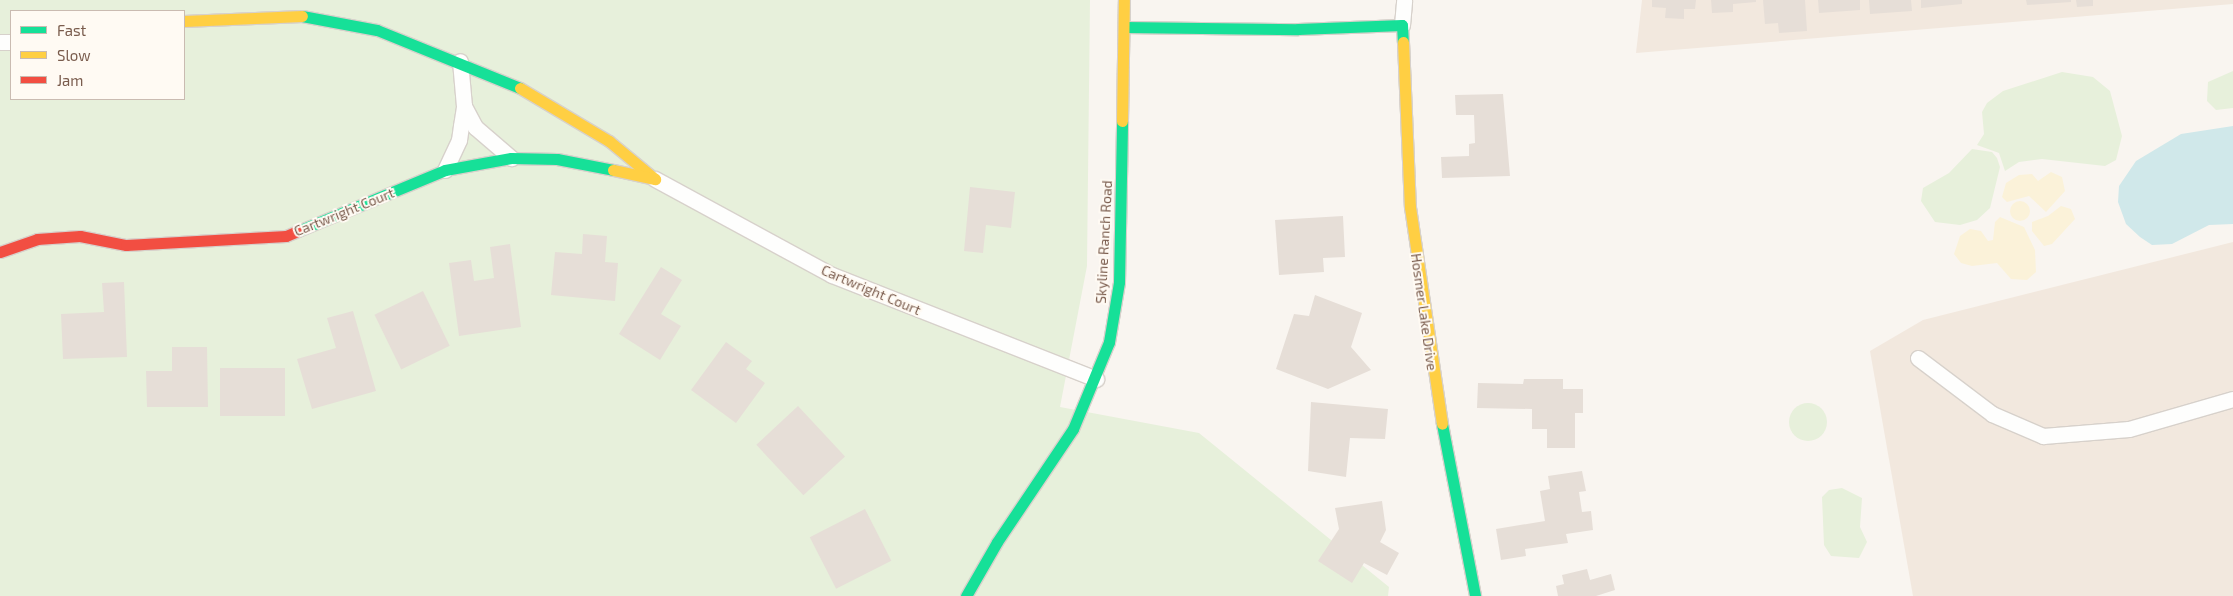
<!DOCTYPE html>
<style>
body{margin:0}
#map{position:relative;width:2233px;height:596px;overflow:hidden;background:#f9f5f0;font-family:"Exo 2",sans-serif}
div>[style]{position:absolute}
.residential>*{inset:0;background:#f2e8de}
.green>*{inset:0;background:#e7f0db}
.round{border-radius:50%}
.sand>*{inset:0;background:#fbf2d9}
.water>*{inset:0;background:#d0e8ea}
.building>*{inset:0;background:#e6ded7;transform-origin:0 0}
.roads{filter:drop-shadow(1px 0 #d7d1cb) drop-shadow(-1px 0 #d7d1cb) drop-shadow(0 1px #d7d1cb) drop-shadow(0 -1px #d7d1cb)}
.street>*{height:15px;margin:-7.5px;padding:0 7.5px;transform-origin:7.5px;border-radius:7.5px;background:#fefefd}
.fast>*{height:11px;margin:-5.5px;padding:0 5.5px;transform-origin:5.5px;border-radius:5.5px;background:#16e098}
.slow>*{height:11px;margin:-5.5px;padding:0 5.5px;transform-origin:5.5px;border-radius:5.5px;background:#ffcf43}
.jam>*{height:11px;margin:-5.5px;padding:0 5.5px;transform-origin:5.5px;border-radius:5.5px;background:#f24e42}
span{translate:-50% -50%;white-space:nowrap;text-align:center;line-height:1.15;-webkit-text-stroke:4px #fffaf3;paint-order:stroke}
.street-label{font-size:14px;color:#7a5c4d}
.legend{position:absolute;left:10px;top:10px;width:175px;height:90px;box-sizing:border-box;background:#fffaf3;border:1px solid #cabbb1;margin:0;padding:6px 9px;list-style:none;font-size:15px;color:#7a5c4d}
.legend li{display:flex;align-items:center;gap:10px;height:25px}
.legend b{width:25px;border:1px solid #cabbb1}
</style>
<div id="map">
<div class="residential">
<div style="clip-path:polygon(1642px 0,2233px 0,2233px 4px,1636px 53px)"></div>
<div style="clip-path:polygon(2233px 242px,2233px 596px,1913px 596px,1870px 351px,1923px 320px)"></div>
</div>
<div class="green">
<div style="clip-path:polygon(evenodd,0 0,1090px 0,1087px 266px,1060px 407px,1199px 433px,1389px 587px,1388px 596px,0 596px,0 0,11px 11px,184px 11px,184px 99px,11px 99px,11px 11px)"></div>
<div style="clip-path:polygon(2233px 71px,2233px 108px,2216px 110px,2207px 101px,2208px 82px)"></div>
<div style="clip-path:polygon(2062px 72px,2093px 77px,2110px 91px,2122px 136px,2116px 160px,2105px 166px,2042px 159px,2019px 162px,2005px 171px,1999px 153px,1977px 145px,1984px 134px,1982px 112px,1987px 103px,2003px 91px)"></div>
<div style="clip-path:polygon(1972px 149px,1992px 152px,1997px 158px,2000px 167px,1990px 208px,1977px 220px,1960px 225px,1935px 222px,1921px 201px,1923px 188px,1949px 173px)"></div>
<div class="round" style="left:1789px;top:403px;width:38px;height:38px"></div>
<div style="clip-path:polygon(1842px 488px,1862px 498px,1860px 527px,1867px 542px,1859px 558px,1831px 556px,1824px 545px,1822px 497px,1829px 490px)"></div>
</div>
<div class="sand">
<div style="clip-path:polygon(2051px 172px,2062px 177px,2065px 191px,2046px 212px,2029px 196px,2007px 202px,2002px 197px,2006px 183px,2019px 175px,2032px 174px,2038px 181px)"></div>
<div class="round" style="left:2010px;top:201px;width:20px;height:20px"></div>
<div style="clip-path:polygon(2061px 206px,2071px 209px,2075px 219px,2052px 244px,2044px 246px,2032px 231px,2032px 222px,2048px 216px)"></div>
<div style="clip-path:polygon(2000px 217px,2024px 227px,2035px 250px,2036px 272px,2027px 280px,2011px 279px,1997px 263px,1972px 266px,1961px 263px,1954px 254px,1960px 236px,1970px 229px,1981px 231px,1988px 241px,1993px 240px,1995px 222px)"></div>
</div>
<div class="water">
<div style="clip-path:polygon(2233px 126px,2233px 224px,2209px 225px,2172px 244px,2152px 245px,2140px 237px,2126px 224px,2118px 202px,2119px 186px,2136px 161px,2181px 134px)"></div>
</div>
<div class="building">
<div style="clip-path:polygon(1652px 0,1696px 0,1695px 9px,1684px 9px,1684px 19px,1665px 18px,1666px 8px,1652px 7px)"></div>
<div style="clip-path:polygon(1711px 0,1756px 0,1756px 2px,1733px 4px,1733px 12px,1712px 13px)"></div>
<div style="clip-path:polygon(1763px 0,1805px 0,1807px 31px,1779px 33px,1778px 23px,1765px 24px)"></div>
<div style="clip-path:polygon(1818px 0,1860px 0,1860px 10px,1819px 13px)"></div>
<div style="clip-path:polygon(1869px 0,1911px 0,1912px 11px,1870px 14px)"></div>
<div style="clip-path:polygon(1921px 0,1962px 0,1962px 4px,1921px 8px)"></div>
<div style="clip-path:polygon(2026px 0,2071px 0,2071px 2px,2027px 5px)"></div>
<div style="clip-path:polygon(2076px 0,2093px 0,2093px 6px,2077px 7px)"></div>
<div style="clip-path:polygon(1503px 94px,1510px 176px,1442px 178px,1441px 157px,1469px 156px,1469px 144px,1475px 143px,1474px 115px,1456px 115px,1455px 95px)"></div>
<div style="clip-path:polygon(970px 187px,1015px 192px,1011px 228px,986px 225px,983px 253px,964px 251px)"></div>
<div style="clip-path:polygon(1343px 216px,1345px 257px,1323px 258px,1324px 272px,1279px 275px,1275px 220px)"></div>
<div style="clip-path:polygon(583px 234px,607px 236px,605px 262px,618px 263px,615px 301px,551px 295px,555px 252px,582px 254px)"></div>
<div style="clip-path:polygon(510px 244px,521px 327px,459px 336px,449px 263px,471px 260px,474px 281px,494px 278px,490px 247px)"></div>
<div style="clip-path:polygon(661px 267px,682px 280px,661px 314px,681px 326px,660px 360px,619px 334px)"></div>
<div style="clip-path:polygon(124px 282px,127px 357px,63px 359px,61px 314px,104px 312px,102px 283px)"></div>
<div style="left:423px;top:291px;width:61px;height:54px;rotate:64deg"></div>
<div style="clip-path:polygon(1315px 295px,1362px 313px,1351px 347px,1371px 370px,1328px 389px,1276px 369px,1294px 314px,1309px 316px)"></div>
<div style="clip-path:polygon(353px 311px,376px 391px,312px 409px,297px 359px,336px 348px,327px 318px)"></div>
<div style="clip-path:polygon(726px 342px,752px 361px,746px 369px,765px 383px,736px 423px,691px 390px)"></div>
<div style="clip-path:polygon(172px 347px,207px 347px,208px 407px,147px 407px,146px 371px,172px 371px)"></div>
<div style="left:220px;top:368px;width:65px;height:48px"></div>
<div style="clip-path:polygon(1524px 379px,1563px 379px,1563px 389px,1583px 389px,1583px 413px,1575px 413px,1575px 448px,1547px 448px,1547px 429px,1532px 429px,1532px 409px,1477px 408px,1478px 383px,1523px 384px)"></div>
<div style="clip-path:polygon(1311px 402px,1388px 409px,1385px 439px,1350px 438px,1346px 477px,1308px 471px)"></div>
<div style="left:798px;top:406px;width:69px;height:57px;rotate:47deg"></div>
<div style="clip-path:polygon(1582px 471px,1586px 491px,1579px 492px,1582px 512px,1591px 511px,1593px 530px,1566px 534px,1568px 543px,1525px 549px,1526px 556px,1501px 560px,1496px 529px,1545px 521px,1540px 491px,1550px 489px,1548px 476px)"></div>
<div style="clip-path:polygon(1382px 501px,1386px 530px,1380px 542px,1399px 553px,1387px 575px,1364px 563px,1352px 583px,1318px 561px,1339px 529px,1335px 508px)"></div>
<div style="left:865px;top:509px;width:58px;height:62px;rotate:63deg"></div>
<div style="clip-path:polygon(1587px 569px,1590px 580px,1611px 574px,1615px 590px,1596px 596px,1558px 596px,1556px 586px,1564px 584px,1562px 575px)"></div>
</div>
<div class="roads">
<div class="street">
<div style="left:1402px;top:25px;width:25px;rotate:-85deg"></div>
<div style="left:0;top:42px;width:11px"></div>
<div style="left:464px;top:106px;width:24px;rotate:62deg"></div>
<div style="left:475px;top:127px;width:48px;rotate:40.7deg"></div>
<div style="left:445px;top:170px;width:33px;rotate:-65deg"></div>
<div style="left:459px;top:140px;width:14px;rotate:-82deg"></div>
<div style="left:461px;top:126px;width:20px;rotate:-81deg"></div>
<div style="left:464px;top:106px;width:45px;rotate:-95.1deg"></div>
<div style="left:655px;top:179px;width:201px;rotate:28.5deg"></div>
<div style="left:832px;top:275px;width:284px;rotate:21.5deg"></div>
<div style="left:1918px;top:358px;width:93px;rotate:37.1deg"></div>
<div style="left:1992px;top:414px;width:56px;rotate:23.3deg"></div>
<div style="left:2043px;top:436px;width:86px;rotate:-4.7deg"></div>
<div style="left:2129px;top:429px;width:108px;rotate:-16.1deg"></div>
</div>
<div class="fast">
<div style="left:302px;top:16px;width:76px;rotate:10.6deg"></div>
<div style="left:377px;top:30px;width:154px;rotate:22.1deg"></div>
<div style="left:1124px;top:27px;width:174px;rotate:0.7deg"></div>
<div style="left:1298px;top:29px;width:104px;rotate:-2.2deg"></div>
<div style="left:1402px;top:25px;width:17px;rotate:87deg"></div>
<div style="left:298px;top:231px;width:159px;rotate:-22.5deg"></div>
<div style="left:445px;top:170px;width:67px;rotate:-10.3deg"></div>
<div style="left:511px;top:158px;width:46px;rotate:1.2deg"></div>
<div style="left:557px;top:159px;width:57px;rotate:11.1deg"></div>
<div style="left:1442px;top:424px;width:175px;rotate:79.1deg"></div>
<div style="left:966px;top:596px;width:62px;rotate:-60.1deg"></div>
<div style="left:997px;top:542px;width:136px;rotate:-56.1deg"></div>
<div style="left:1073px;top:429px;width:94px;rotate:-67.5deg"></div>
<div style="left:1109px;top:342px;width:61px;rotate:-80.5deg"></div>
<div style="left:1119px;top:282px;width:161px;rotate:-88.9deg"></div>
</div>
<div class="slow">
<div style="left:184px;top:21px;width:118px;rotate:-2.4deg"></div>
<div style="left:1403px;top:42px;width:165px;rotate:87.6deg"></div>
<div style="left:1410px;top:207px;width:219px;rotate:81.6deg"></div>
<div style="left:520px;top:88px;width:104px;rotate:30.8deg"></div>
<div style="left:609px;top:141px;width:60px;rotate:39.6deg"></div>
<div style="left:655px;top:179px;width:43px;rotate:-167.9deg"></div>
<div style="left:1122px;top:121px;width:121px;rotate:-89.1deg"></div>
</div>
<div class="jam">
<div style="left:0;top:252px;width:39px;rotate:-19deg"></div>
<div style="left:37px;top:239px;width:43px;rotate:-4deg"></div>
<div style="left:80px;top:236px;width:47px;rotate:11.1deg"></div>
<div style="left:126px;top:245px;width:160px;rotate:-3.2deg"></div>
<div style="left:286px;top:236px;width:13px;rotate:-23deg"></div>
</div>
</div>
<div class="street-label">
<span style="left:344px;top:212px;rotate:-22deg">Cartwright Court</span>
<span style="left:1104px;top:242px;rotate:-87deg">Skyline Ranch Road</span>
<span style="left:871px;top:290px;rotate:23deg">Cartwright Court</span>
<span style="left:1424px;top:312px;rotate:82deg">Hosmer Lake Drive</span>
</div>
<ul class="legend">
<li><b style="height:6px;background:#16e098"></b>Fast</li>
<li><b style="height:6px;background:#ffcf43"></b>Slow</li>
<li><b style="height:6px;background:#f24e42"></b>Jam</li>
</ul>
</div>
